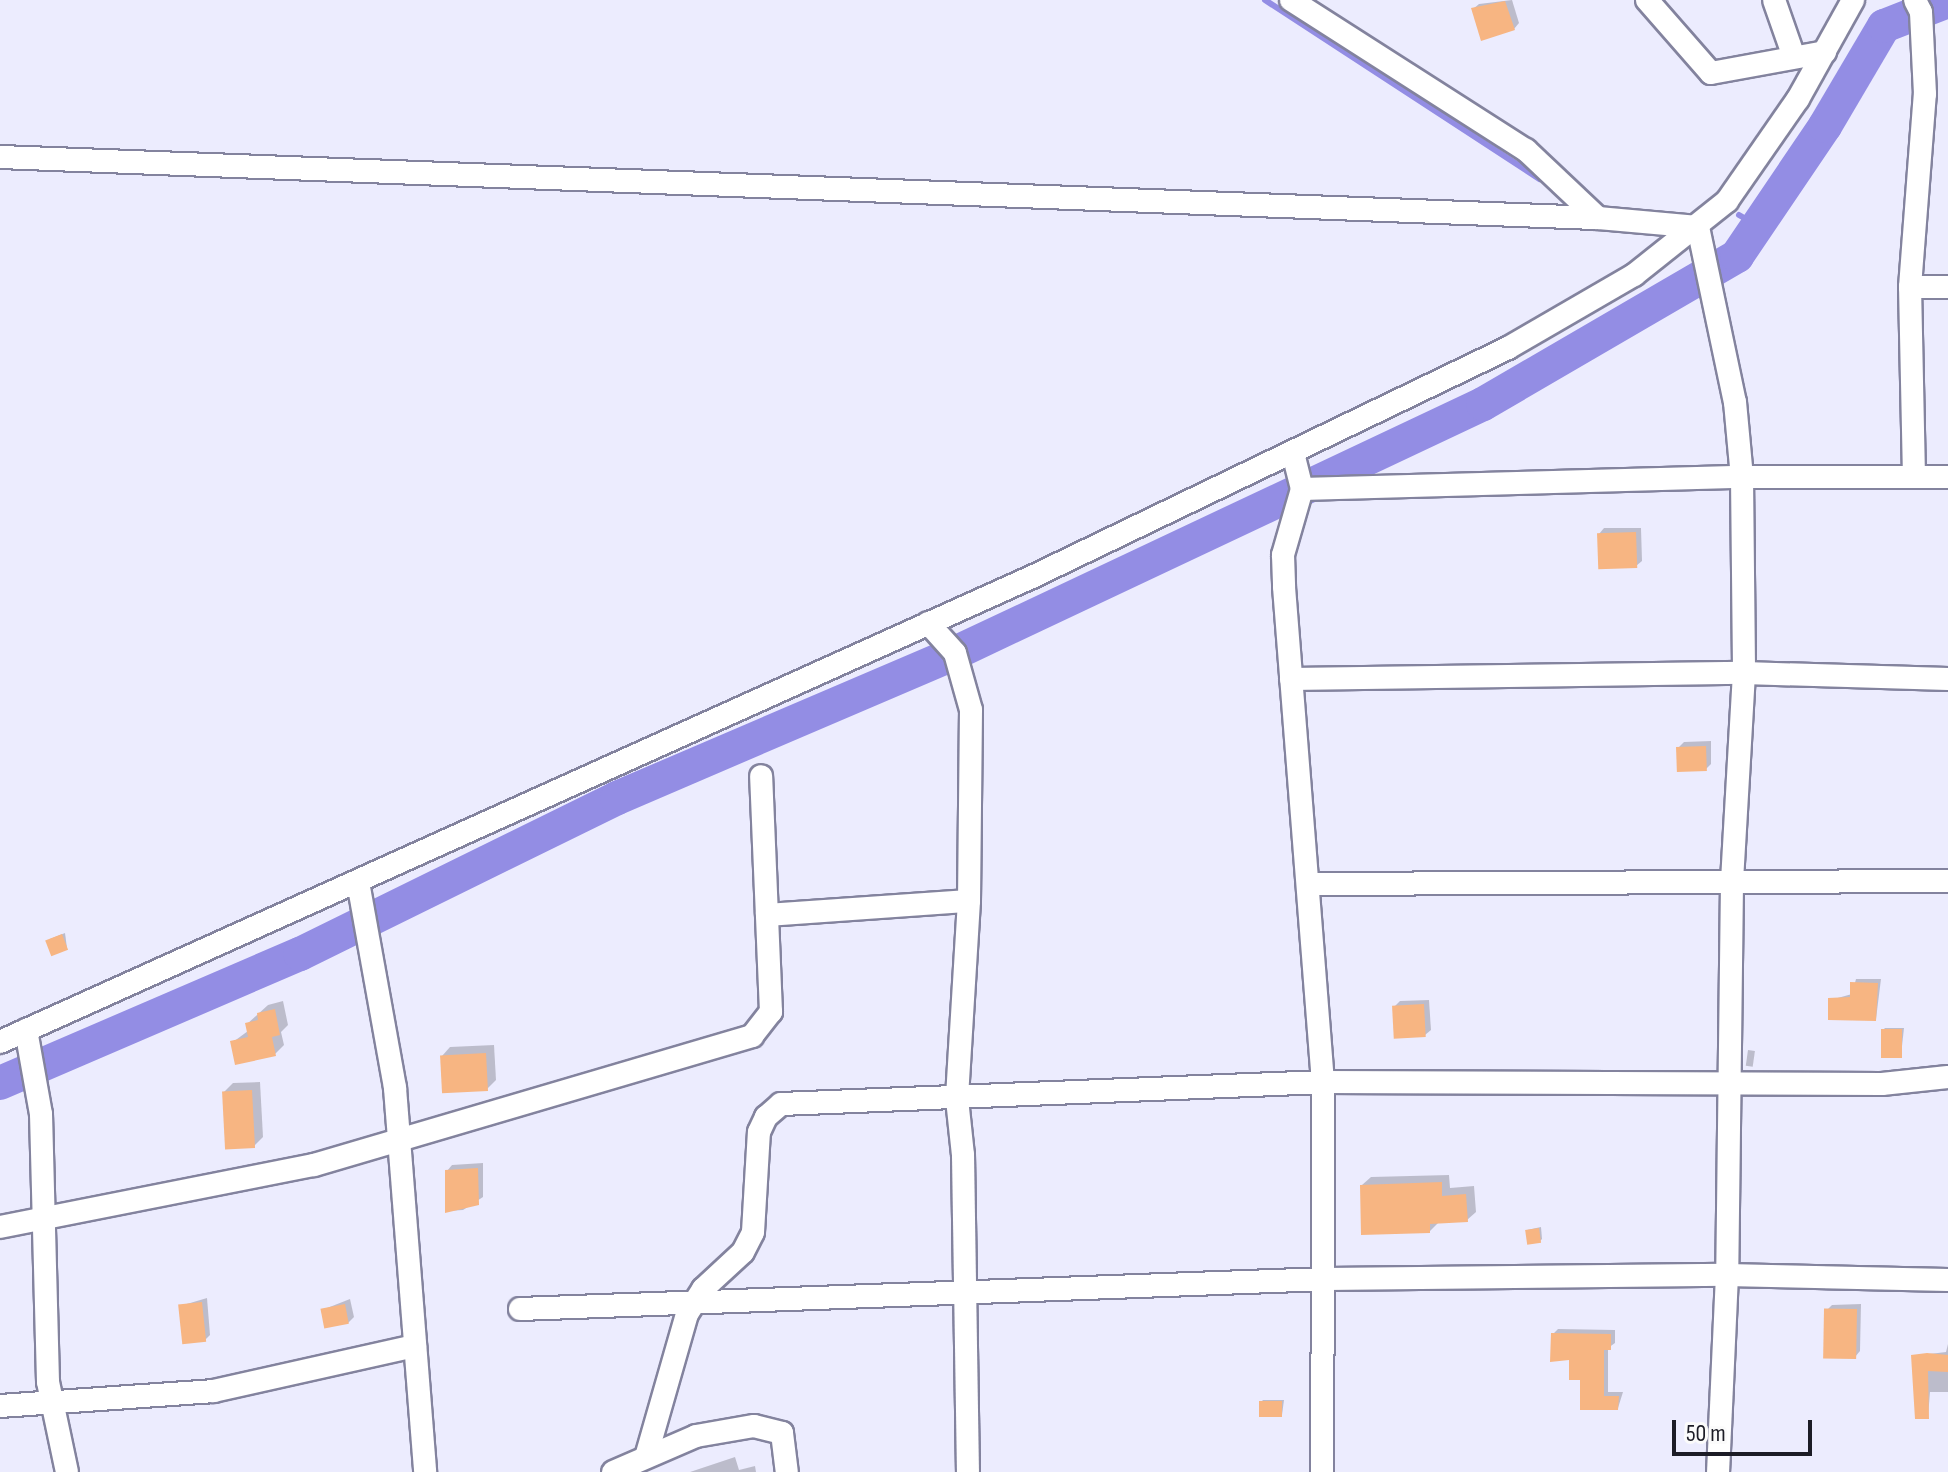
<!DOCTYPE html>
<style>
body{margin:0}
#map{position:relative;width:1948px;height:1472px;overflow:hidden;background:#ececfe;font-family:"Sofia Sans Condensed",sans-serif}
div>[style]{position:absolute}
.shadow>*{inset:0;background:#0003;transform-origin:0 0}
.stream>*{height:6px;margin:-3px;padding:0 3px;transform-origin:3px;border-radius:3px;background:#938de4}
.river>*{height:34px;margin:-17px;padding:0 17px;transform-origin:17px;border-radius:17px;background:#938de4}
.building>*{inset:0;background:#f7b582;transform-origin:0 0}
.roads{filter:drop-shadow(2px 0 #83839e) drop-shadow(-2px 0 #83839e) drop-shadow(0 2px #83839e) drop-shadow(0 -2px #83839e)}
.street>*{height:22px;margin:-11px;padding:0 11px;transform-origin:11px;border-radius:11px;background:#fff}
span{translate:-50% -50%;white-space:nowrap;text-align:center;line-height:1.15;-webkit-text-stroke:6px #fbfbfb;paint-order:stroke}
.scale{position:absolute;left:1672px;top:1420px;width:140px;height:36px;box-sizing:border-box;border:4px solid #1c1c26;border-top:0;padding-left:10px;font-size:24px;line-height:28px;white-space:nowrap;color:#1c1c26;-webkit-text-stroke:6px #fbfbfb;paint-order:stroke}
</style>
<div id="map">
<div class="shadow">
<div style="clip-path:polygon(1512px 0,1519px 23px,1514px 29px,1473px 9px,1479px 4px)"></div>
<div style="clip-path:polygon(1604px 528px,1641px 528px,1642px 561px,1636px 566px,1599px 534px)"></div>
<div style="clip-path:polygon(1711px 741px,1711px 764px,1706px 769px,1678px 748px,1684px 742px)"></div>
<div style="clip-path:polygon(65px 933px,67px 948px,50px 939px)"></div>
<div style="clip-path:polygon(1856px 979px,1881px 979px,1876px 1019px,1834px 999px,1852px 994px)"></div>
<div style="clip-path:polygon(1429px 1000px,1431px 1030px,1425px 1035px,1394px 1007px,1400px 1001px)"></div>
<div style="clip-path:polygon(283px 1001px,288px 1025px,281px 1032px,284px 1045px,275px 1054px,233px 1042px,248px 1031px,247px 1024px,268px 1005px)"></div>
<div style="clip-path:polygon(1885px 1028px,1904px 1028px,1901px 1055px,1883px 1030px)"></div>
<div style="clip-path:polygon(494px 1045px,496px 1080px,487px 1089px,442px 1056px,450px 1047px)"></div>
<div style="left:1748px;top:1050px;width:7px;height:16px;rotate:8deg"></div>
<div style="clip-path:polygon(260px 1082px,263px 1137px,254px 1146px,224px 1092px,233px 1083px)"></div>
<div style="clip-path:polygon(483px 1163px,483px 1197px,463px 1210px,447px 1211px,447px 1171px,452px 1165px)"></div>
<div style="clip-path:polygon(1449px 1175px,1450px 1188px,1474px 1186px,1476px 1212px,1467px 1220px,1439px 1222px,1430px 1231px,1362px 1185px,1371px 1177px)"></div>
<div style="clip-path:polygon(1541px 1227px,1542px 1239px,1540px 1241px,1527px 1230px)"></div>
<div style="clip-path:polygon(207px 1298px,210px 1335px,205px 1340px,180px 1306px)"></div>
<div style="clip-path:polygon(350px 1299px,354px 1317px,348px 1323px,322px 1310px)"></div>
<div style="clip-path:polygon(1861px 1304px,1860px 1351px,1855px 1357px,1826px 1311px,1832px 1305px)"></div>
<div style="clip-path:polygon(1558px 1329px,1615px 1330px,1615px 1343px,1608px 1348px,1608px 1392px,1623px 1392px,1618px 1408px,1582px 1378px,1553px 1334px)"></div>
<div style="clip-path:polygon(1948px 1344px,1948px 1392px,1930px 1392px,1928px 1417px,1913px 1356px,1946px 1352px)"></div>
<div style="clip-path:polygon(1284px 1400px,1282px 1415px,1261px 1402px,1263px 1400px)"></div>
<div style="clip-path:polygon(735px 1457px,739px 1470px,755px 1466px,756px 1472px,690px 1472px)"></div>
</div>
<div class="stream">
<div style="left:1265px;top:0;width:328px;rotate:33.1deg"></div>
<div style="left:1739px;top:215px;width:22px;rotate:30deg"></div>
</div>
<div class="river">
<div style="left:0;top:1083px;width:327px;rotate:-23.3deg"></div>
<div style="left:300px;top:954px;width:353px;rotate:-26.2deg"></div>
<div style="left:617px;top:798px;width:368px;rotate:-23.2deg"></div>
<div style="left:955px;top:653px;width:584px;rotate:-25.25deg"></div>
<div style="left:1483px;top:404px;width:294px;rotate:-30.2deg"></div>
<div style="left:1737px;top:256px;width:157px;rotate:-55.9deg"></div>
<div style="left:1825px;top:126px;width:116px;rotate:-59.5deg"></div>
<div style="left:1884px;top:26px;width:69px;rotate:-21.3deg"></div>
</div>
<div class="building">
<div style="clip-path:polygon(1505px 1px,1515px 30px,1481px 41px,1471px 8px)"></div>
<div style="left:1636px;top:532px;width:36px;height:39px;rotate:88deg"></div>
<div style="left:1706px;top:746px;width:25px;height:30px;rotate:88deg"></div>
<div style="left:62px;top:934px;width:17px;height:18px;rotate:69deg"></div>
<div style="clip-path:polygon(1850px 982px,1878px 983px,1876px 1021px,1828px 1020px,1828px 998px,1850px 997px)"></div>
<div style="left:1424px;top:1004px;width:33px;height:32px;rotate:87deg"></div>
<div style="clip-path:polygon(275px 1009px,280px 1035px,272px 1037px,276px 1056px,235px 1065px,230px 1041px,248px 1037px,245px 1023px,258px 1020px,257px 1013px)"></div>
<div style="left:1881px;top:1029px;width:21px;height:29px"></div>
<div style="left:486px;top:1053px;width:38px;height:46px;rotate:87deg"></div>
<div style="left:252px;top:1090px;width:58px;height:30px;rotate:87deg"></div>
<div style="clip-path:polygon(478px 1168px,479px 1205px,445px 1213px,445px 1170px)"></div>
<div style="clip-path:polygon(1442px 1182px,1442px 1196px,1466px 1194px,1468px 1222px,1430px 1224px,1430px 1233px,1361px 1235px,1360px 1185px)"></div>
<div style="left:1539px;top:1228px;width:15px;height:14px;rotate:82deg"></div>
<div style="left:202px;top:1302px;width:40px;height:24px;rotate:84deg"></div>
<div style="left:345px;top:1304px;width:20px;height:25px;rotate:79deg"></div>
<div style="left:1857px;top:1309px;width:50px;height:33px;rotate:91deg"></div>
<div style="clip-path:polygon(1551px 1333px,1611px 1334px,1611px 1350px,1604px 1350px,1604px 1396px,1619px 1396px,1618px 1410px,1580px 1410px,1580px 1380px,1569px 1380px,1569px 1360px,1550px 1362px)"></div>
<div style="clip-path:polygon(1927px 1353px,1948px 1355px,1948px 1372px,1928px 1371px,1929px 1419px,1915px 1419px,1911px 1355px)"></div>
<div style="left:1282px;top:1401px;width:16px;height:23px;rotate:90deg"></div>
</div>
<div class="roads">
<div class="street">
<div style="left:1291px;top:0;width:279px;rotate:32.6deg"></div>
<div style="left:1526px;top:150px;width:99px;rotate:43.4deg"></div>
<div style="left:1647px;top:0;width:97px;rotate:48.8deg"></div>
<div style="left:1711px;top:73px;width:116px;rotate:-10.4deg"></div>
<div style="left:1774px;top:0;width:60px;rotate:70.7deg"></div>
<div style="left:0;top:157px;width:1599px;rotate:2.19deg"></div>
<div style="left:1598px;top:218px;width:100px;rotate:5.1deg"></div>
<div style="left:1698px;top:227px;width:179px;rotate:78.1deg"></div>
<div style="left:1735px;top:402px;width:75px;rotate:84.7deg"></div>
<div style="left:1742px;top:477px;width:196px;rotate:89.4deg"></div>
<div style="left:1744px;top:673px;width:210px;rotate:93.3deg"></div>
<div style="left:1732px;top:883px;width:392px;rotate:90.7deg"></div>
<div style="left:1727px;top:1275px;width:197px;rotate:92.6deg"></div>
<div style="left:1910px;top:287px;width:38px"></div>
<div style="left:1293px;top:453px;width:37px;rotate:76deg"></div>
<div style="left:1302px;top:489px;width:69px;rotate:106.1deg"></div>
<div style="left:1283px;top:555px;width:32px;rotate:88deg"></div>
<div style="left:1284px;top:587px;width:497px;rotate:85.5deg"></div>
<div style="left:1323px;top:1082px;width:390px;rotate:90.1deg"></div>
<div style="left:1914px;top:477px;width:190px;rotate:-91.2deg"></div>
<div style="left:1910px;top:287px;width:194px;rotate:-85.6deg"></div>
<div style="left:1925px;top:94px;width:82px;rotate:-92.8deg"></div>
<div style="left:1921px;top:12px;width:13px;rotate:-117deg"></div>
<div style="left:1302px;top:489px;width:440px;rotate:-1.6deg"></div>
<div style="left:1742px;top:477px;width:206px"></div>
<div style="left:928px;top:623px;width:40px;rotate:48deg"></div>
<div style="left:955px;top:653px;width:59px;rotate:74.3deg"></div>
<div style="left:971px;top:710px;width:191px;rotate:90.6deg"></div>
<div style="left:969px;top:901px;width:198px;rotate:93.5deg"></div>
<div style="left:957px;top:1099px;width:56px;rotate:83.9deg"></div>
<div style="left:963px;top:1155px;width:317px;rotate:89.1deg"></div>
<div style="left:1291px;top:679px;width:453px;rotate:-0.8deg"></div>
<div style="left:1744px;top:673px;width:204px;rotate:1.7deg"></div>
<div style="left:358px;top:882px;width:209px;rotate:79.8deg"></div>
<div style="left:395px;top:1088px;width:385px;rotate:85.5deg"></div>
<div style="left:1309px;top:884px;width:639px;rotate:-0.27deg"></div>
<div style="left:767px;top:915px;width:202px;rotate:-4deg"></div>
<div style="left:26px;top:1030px;width:85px;rotate:79.9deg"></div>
<div style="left:41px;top:1114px;width:268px;rotate:88.5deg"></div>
<div style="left:48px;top:1382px;width:92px;rotate:78.1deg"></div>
<div style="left:0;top:1042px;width:1132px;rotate:-24.26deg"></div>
<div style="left:1032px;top:577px;width:528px;rotate:-25.69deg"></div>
<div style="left:1508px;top:348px;width:146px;rotate:-30.1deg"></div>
<div style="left:1634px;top:275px;width:119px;rotate:-38.5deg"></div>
<div style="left:1727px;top:201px;width:124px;rotate:-55.2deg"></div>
<div style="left:1798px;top:99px;width:113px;rotate:-60.9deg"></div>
<div style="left:0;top:1227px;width:320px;rotate:-11.2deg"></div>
<div style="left:314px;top:1165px;width:457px;rotate:-16.4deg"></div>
<div style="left:752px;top:1036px;width:31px;rotate:-52deg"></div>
<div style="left:771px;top:1012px;width:236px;rotate:-92.4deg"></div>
<div style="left:520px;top:1309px;width:807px;rotate:-2.13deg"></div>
<div style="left:1326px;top:1279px;width:401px;rotate:-0.6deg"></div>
<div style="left:1727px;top:1275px;width:221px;rotate:1.3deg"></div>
<div style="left:0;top:1406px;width:214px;rotate:-4deg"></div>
<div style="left:213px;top:1391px;width:207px;rotate:-12.6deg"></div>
<div style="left:646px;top:1457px;width:149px;rotate:-74deg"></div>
<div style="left:687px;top:1314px;width:30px;rotate:-57deg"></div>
<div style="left:703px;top:1289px;width:54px;rotate:-42.8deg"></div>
<div style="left:743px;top:1252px;width:22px;rotate:-63deg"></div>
<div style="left:753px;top:1232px;width:100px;rotate:-86.6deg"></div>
<div style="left:759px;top:1132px;width:17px;rotate:-65deg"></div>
<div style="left:766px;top:1117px;width:20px;rotate:-41deg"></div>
<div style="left:781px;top:1104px;width:542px;rotate:-2.32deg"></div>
<div style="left:1323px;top:1082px;width:559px;rotate:0.2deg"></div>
<div style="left:1882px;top:1084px;width:66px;rotate:-6.1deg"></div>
<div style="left:613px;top:1472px;width:90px;rotate:-23.4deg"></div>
<div style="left:696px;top:1436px;width:59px;rotate:-9.8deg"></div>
<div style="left:754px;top:1426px;width:29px;rotate:14deg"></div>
<div style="left:782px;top:1433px;width:39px;rotate:83deg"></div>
</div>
</div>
<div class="scale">50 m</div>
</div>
